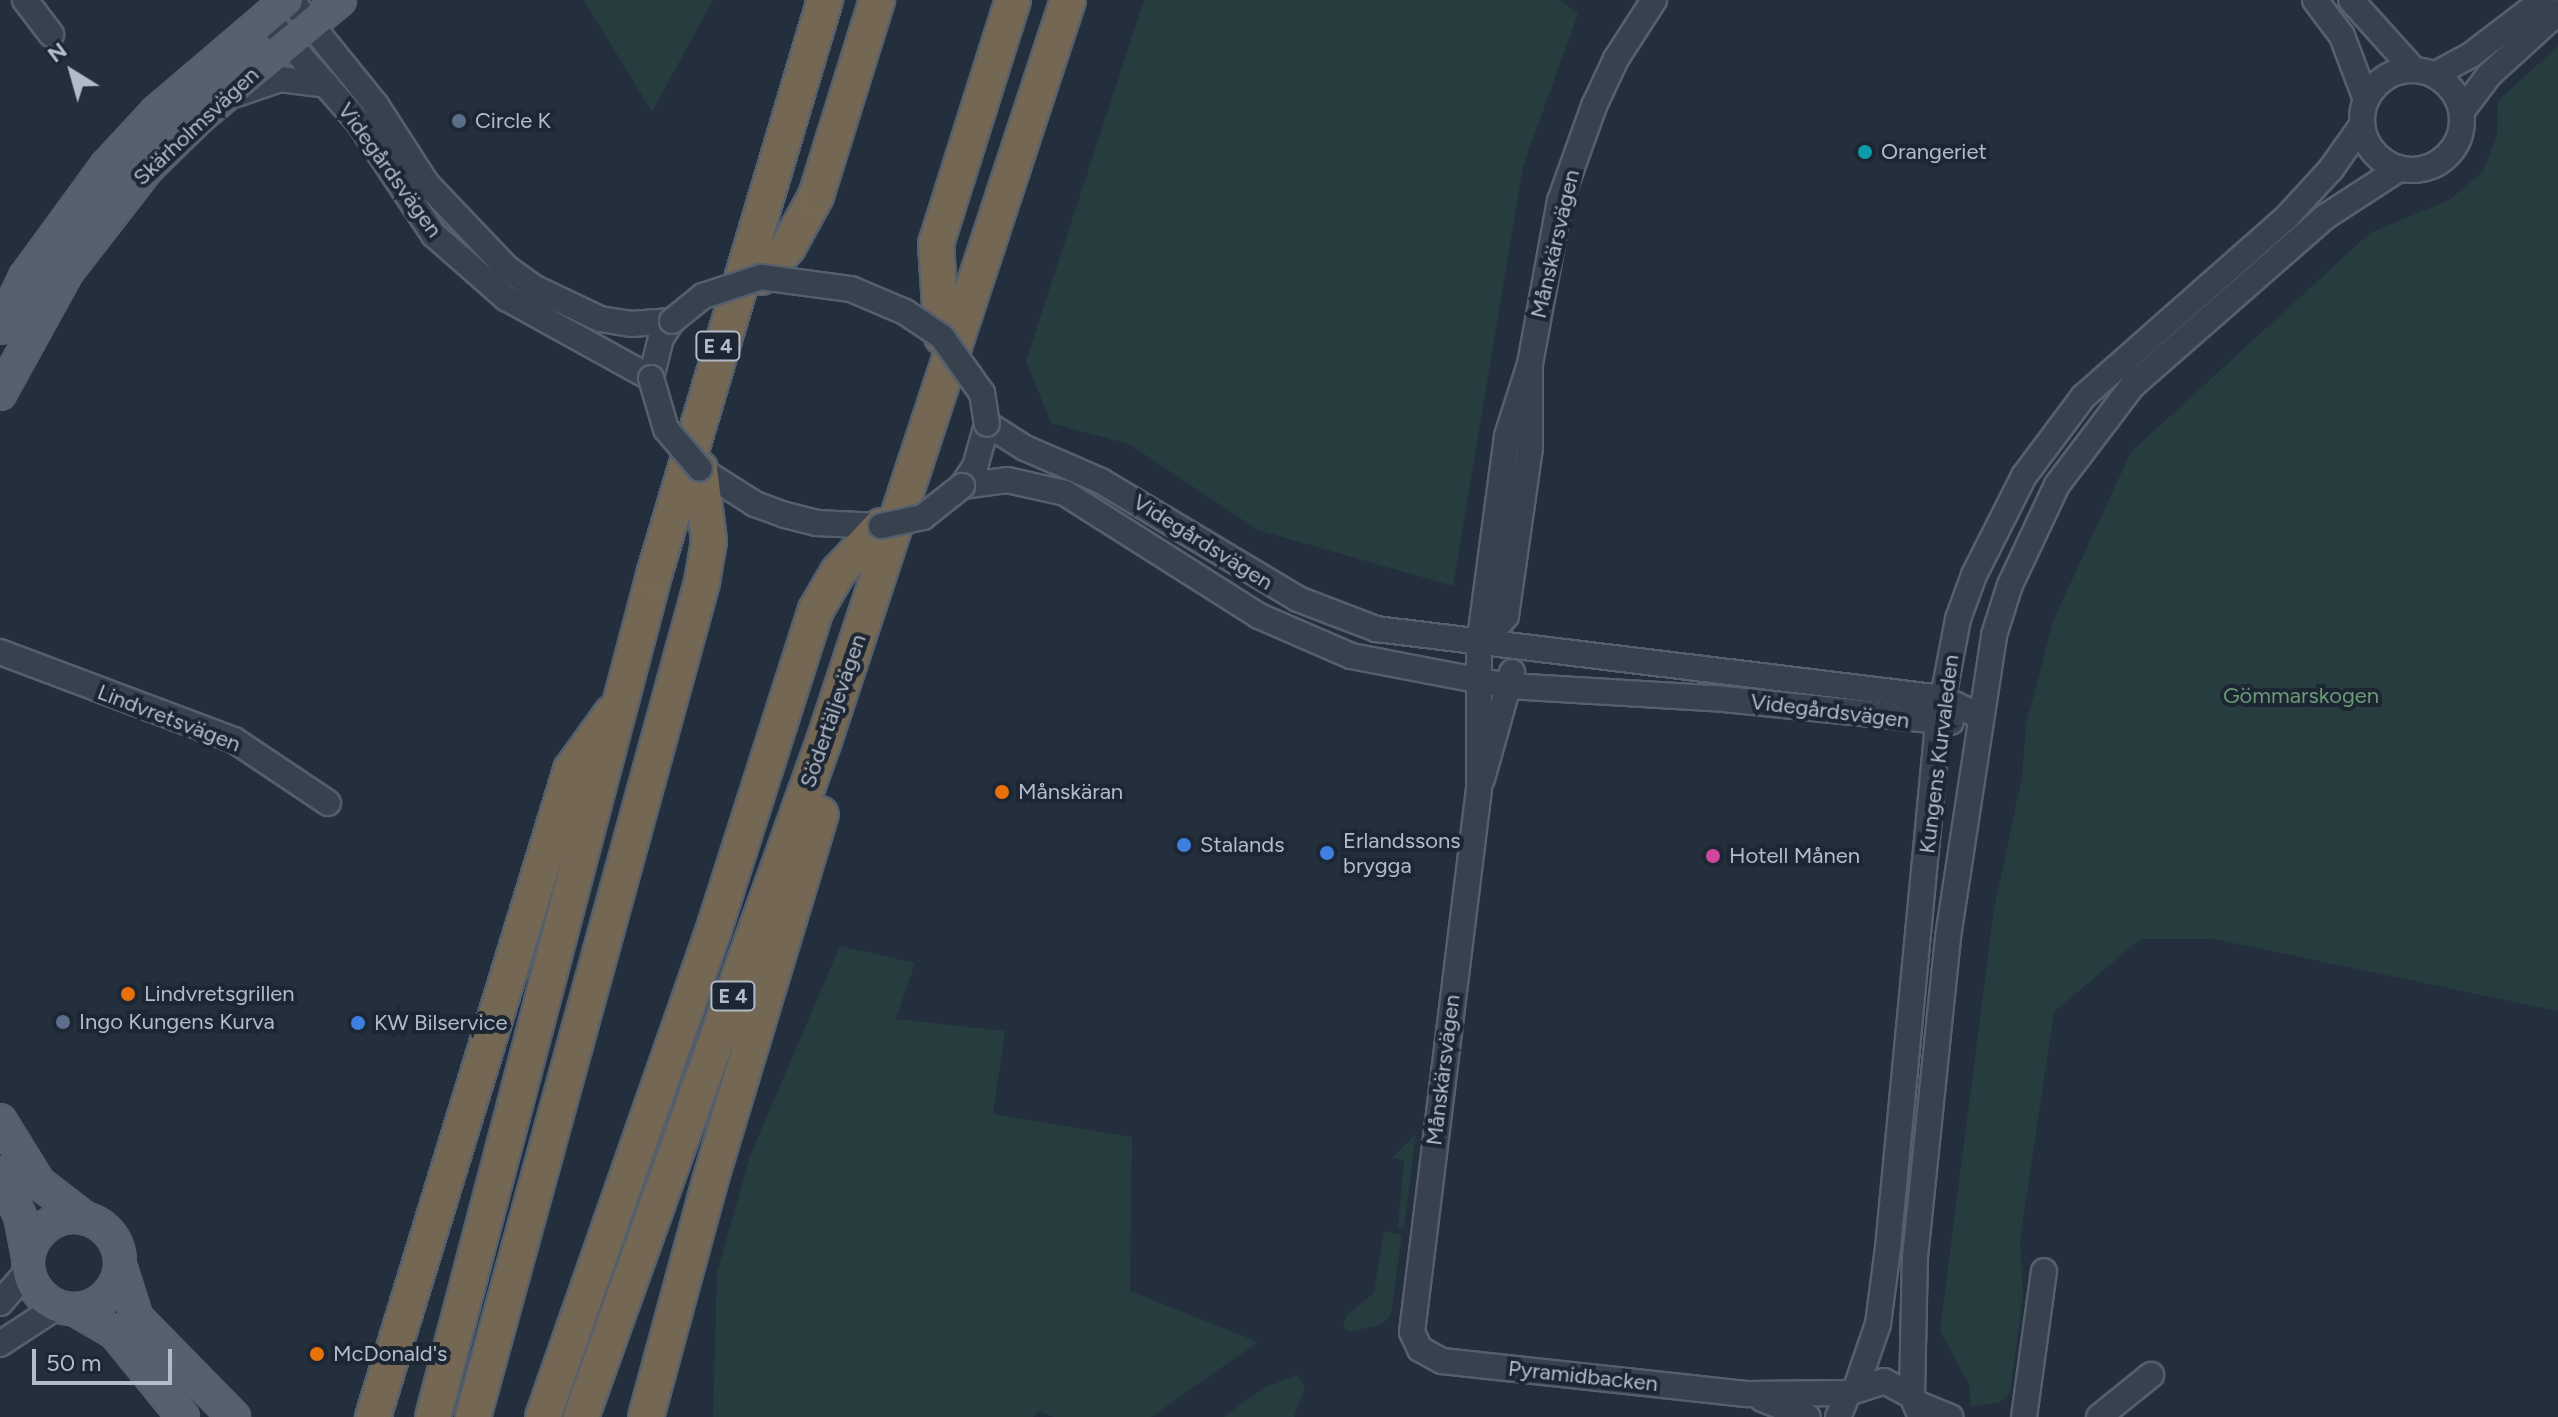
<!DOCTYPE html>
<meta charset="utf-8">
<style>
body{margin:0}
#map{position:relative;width:2558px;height:1417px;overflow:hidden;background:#242f3e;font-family:Figtree,sans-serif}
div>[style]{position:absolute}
.green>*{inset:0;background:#263c3f}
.roads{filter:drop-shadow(2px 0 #565f6c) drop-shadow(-2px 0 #565f6c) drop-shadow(0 2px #565f6c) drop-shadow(0 -2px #565f6c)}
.minor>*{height:24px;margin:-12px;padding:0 12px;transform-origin:12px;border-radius:12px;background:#38414e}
.minor>.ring{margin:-12px;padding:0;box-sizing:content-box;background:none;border:24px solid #38414e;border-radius:50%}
.major>*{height:30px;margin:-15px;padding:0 15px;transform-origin:15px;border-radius:15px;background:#56606e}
.major>.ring{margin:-15px;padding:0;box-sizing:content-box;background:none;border:30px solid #56606e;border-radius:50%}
.highway>*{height:34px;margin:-17px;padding:0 17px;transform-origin:17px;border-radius:17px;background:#746855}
.bridges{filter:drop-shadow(2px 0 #565f6c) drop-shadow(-2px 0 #565f6c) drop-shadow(0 2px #565f6c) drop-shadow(0 -2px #565f6c)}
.minor-bridge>*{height:24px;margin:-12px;padding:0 12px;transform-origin:12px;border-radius:12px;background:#38414e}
.dots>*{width:22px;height:22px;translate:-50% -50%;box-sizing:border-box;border:4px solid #1d2633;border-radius:50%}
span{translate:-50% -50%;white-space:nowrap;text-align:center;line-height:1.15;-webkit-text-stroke:8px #1d2633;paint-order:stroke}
.shield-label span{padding:2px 6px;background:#1d2633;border:2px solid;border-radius:6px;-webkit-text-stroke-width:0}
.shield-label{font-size:20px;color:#b4bcc9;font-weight:700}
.poi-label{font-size:22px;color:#b4bcc9}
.left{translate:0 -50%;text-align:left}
.street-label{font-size:22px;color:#b4bcc9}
.park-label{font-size:22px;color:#6b9a76}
.north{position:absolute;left:32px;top:32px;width:80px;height:80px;-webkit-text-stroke:6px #1d2633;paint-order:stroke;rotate:323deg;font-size:22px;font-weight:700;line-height:32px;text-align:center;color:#b4bcc9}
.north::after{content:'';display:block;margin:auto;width:28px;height:36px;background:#b4bcc9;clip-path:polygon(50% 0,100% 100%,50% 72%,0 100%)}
.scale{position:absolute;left:32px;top:1349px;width:140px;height:36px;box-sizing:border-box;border:4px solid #b4bcc9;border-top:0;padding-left:10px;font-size:24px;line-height:28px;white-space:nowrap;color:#b4bcc9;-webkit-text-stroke:6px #1d2633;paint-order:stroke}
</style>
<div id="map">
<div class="green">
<div style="clip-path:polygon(584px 0,713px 0,652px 112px)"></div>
<div style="clip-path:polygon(1144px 0,1560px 0,1578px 14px,1523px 166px,1453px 586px,1258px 530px,1129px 444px,1051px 423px,1026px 361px)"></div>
<div style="clip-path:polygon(2558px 46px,2558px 1011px,2214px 939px,2140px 939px,2054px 1012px,2020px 1240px,2023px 1296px,2010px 1393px,1999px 1403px,1971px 1406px,1969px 1384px,1940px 1331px,1994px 909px,2022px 777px,2026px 725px,2053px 621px,2131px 452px,2370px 233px,2449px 200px,2483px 172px,2497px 136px,2498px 101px)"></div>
<div style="clip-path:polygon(840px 946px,915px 963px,896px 1019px,1005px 1031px,993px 1114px,1132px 1137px,1130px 1291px,1258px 1342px,1151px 1417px,1054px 1417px,1039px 1411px,1033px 1417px,713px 1417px,717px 1273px,750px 1156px)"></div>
<div style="clip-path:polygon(1416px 1134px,1404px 1228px,1398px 1228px,1404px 1160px,1392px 1158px)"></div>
<div style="clip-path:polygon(1384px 1231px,1402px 1235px,1391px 1314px,1383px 1324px,1349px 1332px,1343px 1327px,1346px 1316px,1374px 1293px)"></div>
<div style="clip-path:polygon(1297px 1375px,1305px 1386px,1294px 1417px,1224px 1417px,1264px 1388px)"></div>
</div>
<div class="roads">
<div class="minor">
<div style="left:25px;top:0;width:43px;rotate:52.6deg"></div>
<div style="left:291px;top:0;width:135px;rotate:51deg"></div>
<div style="left:376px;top:105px;width:94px;rotate:57.2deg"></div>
<div style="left:427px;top:184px;width:116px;rotate:46.4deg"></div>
<div style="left:507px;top:268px;width:32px;rotate:36deg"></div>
<div style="left:533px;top:287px;width:74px;rotate:25.5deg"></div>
<div style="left:600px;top:319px;width:31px;rotate:9deg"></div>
<div style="left:631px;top:324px;width:41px;rotate:-4.2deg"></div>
<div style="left:2315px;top:0;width:45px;rotate:53.1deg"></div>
<div style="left:2342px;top:36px;width:68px;rotate:69.4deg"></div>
<div style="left:2351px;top:0;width:94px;rotate:48deg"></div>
<div style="left:267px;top:18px;width:141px;rotate:48.7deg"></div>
<div style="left:360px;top:124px;width:133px;rotate:56.3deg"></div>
<div style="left:434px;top:235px;width:96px;rotate:41.2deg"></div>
<div style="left:506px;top:298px;width:166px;rotate:28.9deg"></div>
<div style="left:651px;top:378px;width:41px;rotate:-76deg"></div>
<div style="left:661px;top:338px;width:20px;rotate:-57deg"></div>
<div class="ring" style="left:2362px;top:70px;width:76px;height:76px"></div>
<div style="left:2434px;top:75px;width:42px;rotate:-28.4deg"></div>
<div style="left:2471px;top:55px;width:91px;rotate:-37.4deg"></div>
<div style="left:237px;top:94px;width:46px;rotate:-19.2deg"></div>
<div style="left:280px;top:79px;width:47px;rotate:7.3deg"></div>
<div style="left:2462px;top:111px;width:45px;rotate:-53.1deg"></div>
<div style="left:2489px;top:75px;width:93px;rotate:-42.4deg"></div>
<div style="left:1530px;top:364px;width:76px;rotate:107.7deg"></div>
<div style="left:1507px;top:436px;width:212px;rotate:97.6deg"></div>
<div style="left:1479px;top:646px;width:143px;rotate:90deg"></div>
<div style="left:1479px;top:789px;width:547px;rotate:97.03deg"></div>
<div style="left:1412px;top:1332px;width:19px;rotate:65deg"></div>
<div style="left:1420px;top:1349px;width:25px;rotate:29deg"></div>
<div style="left:1442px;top:1361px;width:308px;rotate:6.2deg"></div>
<div style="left:1748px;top:1394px;width:100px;rotate:-0.6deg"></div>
<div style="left:700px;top:469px;width:65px;rotate:32.5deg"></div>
<div style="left:755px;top:504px;width:32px;rotate:20deg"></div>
<div style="left:785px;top:515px;width:32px;rotate:14deg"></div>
<div style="left:816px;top:523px;width:65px;rotate:2.6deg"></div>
<div style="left:962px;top:486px;width:23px;rotate:-56deg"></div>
<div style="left:975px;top:467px;width:45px;rotate:-74.4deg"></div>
<div style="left:987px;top:424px;width:45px;rotate:32.3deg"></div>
<div style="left:1025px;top:448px;width:83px;rotate:23.5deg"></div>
<div style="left:1101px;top:481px;width:230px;rotate:30.9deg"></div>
<div style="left:1298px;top:599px;width:84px;rotate:21deg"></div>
<div style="left:1376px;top:629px;width:570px;rotate:6.95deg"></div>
<div style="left:1942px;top:698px;width:43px;rotate:26deg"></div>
<div style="left:962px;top:486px;width:45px;rotate:-7.6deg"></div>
<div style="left:1007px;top:480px;width:59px;rotate:12.6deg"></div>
<div style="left:1065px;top:493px;width:230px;rotate:32.4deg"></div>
<div style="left:1259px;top:616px;width:100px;rotate:23.5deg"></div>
<div style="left:1351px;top:656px;width:161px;rotate:10.8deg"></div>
<div style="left:1509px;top:686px;width:205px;rotate:3.4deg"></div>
<div style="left:1714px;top:698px;width:238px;rotate:5.8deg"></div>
<div style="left:1479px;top:646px;width:40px;rotate:-48deg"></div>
<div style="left:1506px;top:616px;width:170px;rotate:-81.9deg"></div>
<div style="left:1530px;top:448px;width:84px;rotate:-90deg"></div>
<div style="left:1530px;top:364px;width:166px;rotate:-79.6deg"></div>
<div style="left:1560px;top:201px;width:101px;rotate:-70.3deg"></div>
<div style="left:1594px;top:106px;width:52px;rotate:-64.9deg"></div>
<div style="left:1616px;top:59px;width:70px;rotate:-57.2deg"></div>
<div style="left:0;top:652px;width:250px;rotate:20.6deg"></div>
<div style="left:234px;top:740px;width:113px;rotate:33.8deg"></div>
<div style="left:1482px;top:779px;width:111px;rotate:-74.3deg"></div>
<div style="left:0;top:1303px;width:43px;rotate:-48.8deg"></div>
<div style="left:0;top:1344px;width:69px;rotate:-33.2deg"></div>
<div style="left:1856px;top:1388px;width:68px;rotate:-71deg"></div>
<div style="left:1878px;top:1324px;width:77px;rotate:-82.5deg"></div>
<div style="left:1888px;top:1248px;width:526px;rotate:-84.55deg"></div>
<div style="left:1938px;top:724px;width:107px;rotate:-79.2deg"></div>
<div style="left:1958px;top:619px;width:47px;rotate:-70deg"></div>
<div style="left:1974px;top:575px;width:111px;rotate:-63.2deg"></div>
<div style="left:2024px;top:476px;width:99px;rotate:-53.2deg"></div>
<div style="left:2083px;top:397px;width:271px;rotate:-41.4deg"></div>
<div style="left:2286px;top:218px;width:67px;rotate:-47.4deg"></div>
<div style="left:2331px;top:169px;width:54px;rotate:-54.8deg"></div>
<div style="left:1912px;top:1396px;width:139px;rotate:-88.8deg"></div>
<div style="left:1915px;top:1257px;width:322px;rotate:-84.1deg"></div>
<div style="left:1948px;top:937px;width:305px;rotate:-81.3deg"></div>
<div style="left:1994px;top:635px;width:52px;rotate:-72.3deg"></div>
<div style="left:2010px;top:585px;width:110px;rotate:-64.8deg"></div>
<div style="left:2057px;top:485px;width:126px;rotate:-52.8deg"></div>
<div style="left:2133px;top:385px;width:255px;rotate:-41.2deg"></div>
<div style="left:2325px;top:217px;width:88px;rotate:-33deg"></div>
<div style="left:1762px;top:1399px;width:49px;rotate:21.4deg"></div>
<div style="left:1918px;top:1404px;width:35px;rotate:22deg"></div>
<div style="left:1838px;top:1417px;width:26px;rotate:-67deg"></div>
<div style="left:1848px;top:1393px;width:38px;rotate:-18deg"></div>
<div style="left:1884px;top:1381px;width:32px;rotate:28deg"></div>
<div style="left:1912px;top:1396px;width:23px;rotate:67deg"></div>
<div style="left:2024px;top:1417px;width:147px;rotate:-82.2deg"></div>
<div style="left:2099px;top:1417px;width:67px;rotate:-38.9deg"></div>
</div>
<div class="major">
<div style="left:0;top:328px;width:57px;rotate:-63.9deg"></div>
<div style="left:25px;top:277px;width:137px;rotate:-53.9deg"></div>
<div style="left:106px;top:166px;width:74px;rotate:-47.2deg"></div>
<div style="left:156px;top:112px;width:172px;rotate:-40.5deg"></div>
<div style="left:0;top:394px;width:141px;rotate:-61.1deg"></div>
<div style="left:68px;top:271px;width:130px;rotate:-52.2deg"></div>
<div style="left:148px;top:168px;width:71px;rotate:-44.4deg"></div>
<div style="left:199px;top:118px;width:184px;rotate:-39.9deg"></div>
<div style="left:0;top:1120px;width:74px;rotate:58.2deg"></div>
<div style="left:39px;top:1183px;width:59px;rotate:37.5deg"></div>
<div style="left:0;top:1173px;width:47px;rotate:65.1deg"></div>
<div style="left:20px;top:1216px;width:42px;rotate:79deg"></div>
<div class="ring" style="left:28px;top:1217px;width:62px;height:62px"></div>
<div style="left:120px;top:1265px;width:56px;rotate:72.2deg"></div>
<div style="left:137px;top:1318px;width:139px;rotate:45.6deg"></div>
<div style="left:74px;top:1309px;width:48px;rotate:30.3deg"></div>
<div style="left:115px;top:1333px;width:108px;rotate:51deg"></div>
</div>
<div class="highway">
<div style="left:761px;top:277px;width:40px;rotate:-48deg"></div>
<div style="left:788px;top:247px;width:58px;rotate:-61.2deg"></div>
<div style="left:816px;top:196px;width:205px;rotate:-72.7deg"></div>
<div style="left:942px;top:337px;width:93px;rotate:-93.7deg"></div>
<div style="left:936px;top:244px;width:256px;rotate:-72.5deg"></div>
<div style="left:373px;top:1417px;width:677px;rotate:-72.98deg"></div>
<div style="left:571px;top:770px;width:70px;rotate:-54.3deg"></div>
<div style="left:433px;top:1417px;width:871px;rotate:-75.29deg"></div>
<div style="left:654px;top:575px;width:600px;rotate:-73.44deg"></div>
<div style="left:473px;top:1417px;width:866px;rotate:-74.66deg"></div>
<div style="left:702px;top:582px;width:42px;rotate:-80.3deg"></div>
<div style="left:709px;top:541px;width:73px;rotate:-97.1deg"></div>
<div style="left:543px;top:1417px;width:517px;rotate:-70.69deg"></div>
<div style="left:714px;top:929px;width:335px;rotate:-72.3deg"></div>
<div style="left:816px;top:610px;width:44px;rotate:-59.9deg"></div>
<div style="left:838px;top:572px;width:63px;rotate:-46.9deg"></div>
<div style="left:581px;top:1417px;width:718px;rotate:-70.23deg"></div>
<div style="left:824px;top:741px;width:780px;rotate:-71.77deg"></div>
<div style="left:646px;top:1417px;width:245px;rotate:-74.8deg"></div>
<div style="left:710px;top:1181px;width:383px;rotate:-73.2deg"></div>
</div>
</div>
<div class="bridges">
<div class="minor-bridge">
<div style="left:672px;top:321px;width:40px;rotate:-39deg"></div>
<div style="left:703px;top:296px;width:61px;rotate:-18.1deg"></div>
<div style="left:761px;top:277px;width:91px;rotate:7.6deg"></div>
<div style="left:851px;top:289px;width:59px;rotate:23.1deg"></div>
<div style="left:905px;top:312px;width:45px;rotate:34deg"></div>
<div style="left:942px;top:337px;width:69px;rotate:54.5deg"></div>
<div style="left:982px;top:393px;width:31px;rotate:81deg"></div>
<div style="left:651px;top:378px;width:53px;rotate:73.6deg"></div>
<div style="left:666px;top:429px;width:52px;rotate:49.6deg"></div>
<div style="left:881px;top:526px;width:43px;rotate:-12.1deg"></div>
<div style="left:923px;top:517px;width:50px;rotate:-38.5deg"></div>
</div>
</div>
<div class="dots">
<div style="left:459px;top:121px;background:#5c6f8a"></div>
<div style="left:1865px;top:152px;background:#0f9aa8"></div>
<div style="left:1002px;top:792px;background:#e8710a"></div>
<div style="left:1184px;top:845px;background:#3f7fe0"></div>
<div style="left:1327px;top:853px;background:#3f7fe0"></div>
<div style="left:1713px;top:856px;background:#d1479c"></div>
<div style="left:128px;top:994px;background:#e8710a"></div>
<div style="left:63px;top:1022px;background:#5c6f8a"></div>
<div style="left:358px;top:1023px;background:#3f7fe0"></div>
<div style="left:317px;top:1354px;background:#e8710a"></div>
</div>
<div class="shield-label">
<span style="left:718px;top:346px">E 4</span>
<span style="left:733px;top:996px">E 4</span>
</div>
<div class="poi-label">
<span class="left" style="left:475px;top:121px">Circle K</span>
<span class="left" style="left:1881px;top:152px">Orangeriet</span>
<span class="left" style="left:1018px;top:792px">Månskäran</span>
<span class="left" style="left:1343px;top:853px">Erlandssons<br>brygga</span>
<span class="left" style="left:1200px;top:845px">Stalands</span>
<span class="left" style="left:1729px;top:856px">Hotell Månen</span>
<span class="left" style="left:144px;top:994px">Lindvretsgrillen</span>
<span class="left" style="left:79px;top:1022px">Ingo Kungens Kurva</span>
<span class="left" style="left:374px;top:1023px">KW Bilservice</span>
<span class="left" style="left:333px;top:1354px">McDonald's</span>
</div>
<div class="street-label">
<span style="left:196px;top:126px;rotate:-43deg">Skärholmsvägen</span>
<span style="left:390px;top:170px;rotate:54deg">Videgårdsvägen</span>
<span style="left:1555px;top:244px;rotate:-77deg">Månskärsvägen</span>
<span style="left:1203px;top:542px;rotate:32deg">Videgårdsvägen</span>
<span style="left:833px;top:711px;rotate:-71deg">Södertäljevägen</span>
<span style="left:1830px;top:711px;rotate:7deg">Videgårdsvägen</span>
<span style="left:169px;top:718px;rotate:21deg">Lindvretsvägen</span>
<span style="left:1939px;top:754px;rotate:-83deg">Kungens Kurvaleden</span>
<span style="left:1443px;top:1070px;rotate:-83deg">Månskärsvägen</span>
<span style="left:1583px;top:1376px;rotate:6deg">Pyramidbacken</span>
</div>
<div class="park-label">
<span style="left:2301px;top:696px">Gömmarskogen</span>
</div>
<div class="north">N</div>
<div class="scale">50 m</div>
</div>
